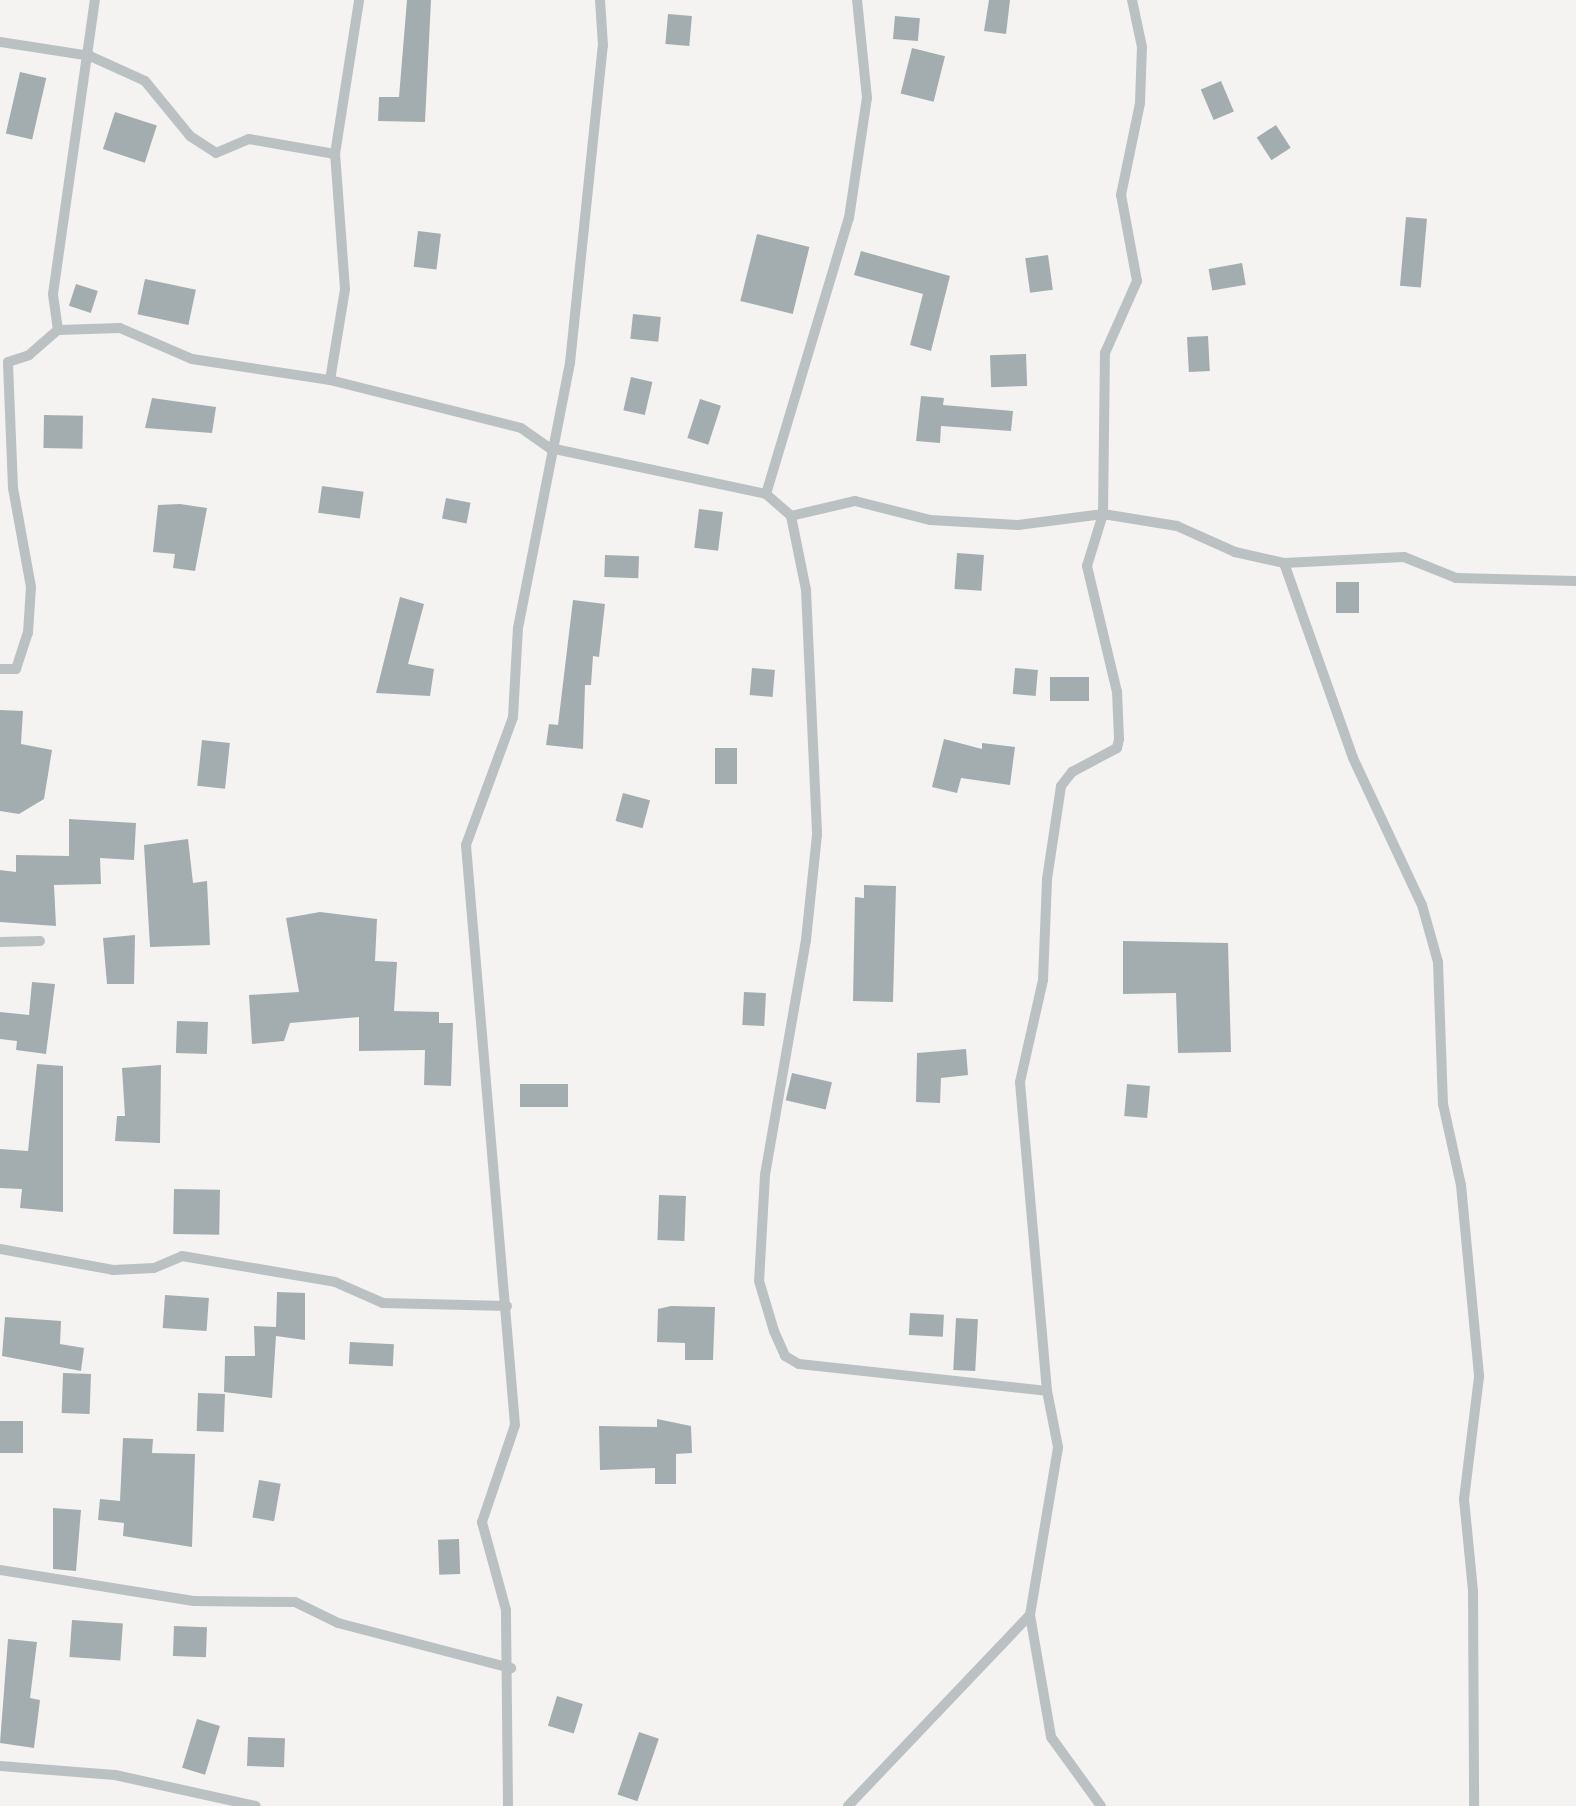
<!DOCTYPE html>
<style>
body{margin:0}
#map{position:relative;width:1576px;height:1806px;overflow:hidden;background:#f4f3f1;font-family:Montserrat,sans-serif}
div>[style]{position:absolute}
.building>*{inset:0;background:#a3adaf;transform-origin:0 0}
.minor>*{height:10px;margin:-5px;padding:0 5px;transform-origin:5px;border-radius:5px;background:#bbc1c2}
span{translate:-50% -50%;white-space:nowrap;text-align:center;line-height:1.15;-webkit-text-stroke:10px #fff;paint-order:stroke}
</style>
<div id="map">
<div class="building">
<div style="clip-path:polygon(407px 0,431px 0,425px 122px,378px 121px,379px 97px,399px 97px)"></div>
<div style="clip-path:polygon(989px 0,1010px 0,1006px 34px,984px 31px)"></div>
<div style="left:668px;top:14px;width:24px;height:30px;rotate:5deg"></div>
<div style="left:895px;top:16px;width:25px;height:23px;rotate:5deg"></div>
<div style="left:912px;top:48px;width:34px;height:47px;rotate:14deg"></div>
<div style="left:20px;top:72px;width:27px;height:63px;rotate:13deg"></div>
<div style="left:1221px;top:81px;width:33px;height:22px;rotate:67deg"></div>
<div style="left:115px;top:112px;width:44px;height:39px;rotate:18deg"></div>
<div style="left:1276px;top:125px;width:27px;height:23px;rotate:57deg"></div>
<div style="left:1406px;top:217px;width:21px;height:69px;rotate:5deg"></div>
<div style="left:418px;top:231px;width:23px;height:36px;rotate:7deg"></div>
<div style="left:757px;top:234px;width:54px;height:69px;rotate:14deg"></div>
<div style="clip-path:polygon(861px 251px,950px 276px,931px 351px,910px 345px,923px 294px,854px 275px)"></div>
<div style="left:1048px;top:255px;width:35px;height:23px;rotate:82deg"></div>
<div style="left:1242px;top:263px;width:22px;height:34px;rotate:80deg"></div>
<div style="left:145px;top:279px;width:52px;height:36px;rotate:12deg"></div>
<div style="left:76px;top:284px;width:23px;height:23px;rotate:18deg"></div>
<div style="left:633px;top:314px;width:28px;height:25px;rotate:6deg"></div>
<div style="left:1208px;top:336px;width:35px;height:21px;rotate:87deg"></div>
<div style="left:1026px;top:354px;width:32px;height:36px;rotate:88deg"></div>
<div style="left:631px;top:377px;width:22px;height:34px;rotate:13deg"></div>
<div style="clip-path:polygon(921px 396px,944px 398px,943px 405px,1013px 411px,1011px 431px,941px 426px,940px 443px,916px 441px)"></div>
<div style="clip-path:polygon(152px 398px,216px 407px,212px 433px,145px 428px)"></div>
<div style="left:700px;top:399px;width:22px;height:41px;rotate:18deg"></div>
<div style="left:44px;top:415px;width:39px;height:33px;rotate:1deg"></div>
<div style="left:322px;top:486px;width:42px;height:27px;rotate:8deg"></div>
<div style="left:446px;top:498px;width:25px;height:21px;rotate:11deg"></div>
<div style="clip-path:polygon(180px 504px,207px 508px,195px 571px,173px 568px,175px 554px,153px 552px,158px 505px)"></div>
<div style="left:699px;top:509px;width:24px;height:39px;rotate:7deg"></div>
<div style="left:957px;top:553px;width:27px;height:36px;rotate:4deg"></div>
<div style="left:605px;top:555px;width:34px;height:22px;rotate:2deg"></div>
<div style="left:1336px;top:582px;width:23px;height:31px"></div>
<div style="clip-path:polygon(400px 597px,424px 604px,408px 664px,434px 669px,430px 696px,376px 693px)"></div>
<div style="clip-path:polygon(573px 600px,605px 604px,599px 657px,593px 656px,591px 685px,585px 685px,583px 749px,546px 745px,549px 724px,558px 725px)"></div>
<div style="left:752px;top:668px;width:23px;height:27px;rotate:5deg"></div>
<div style="left:1015px;top:668px;width:23px;height:26px;rotate:5deg"></div>
<div style="left:1089px;top:677px;width:24px;height:39px;rotate:90deg"></div>
<div style="clip-path:polygon(0 710px,23px 711px,21px 744px,52px 750px,44px 799px,19px 814px,0 811px)"></div>
<div style="clip-path:polygon(944px 739px,982px 749px,982px 743px,1015px 747px,1010px 785px,961px 778px,957px 793px,932px 787px)"></div>
<div style="left:202px;top:740px;width:28px;height:46px;rotate:6deg"></div>
<div style="left:715px;top:748px;width:22px;height:36px"></div>
<div style="left:623px;top:793px;width:28px;height:29px;rotate:15deg"></div>
<div style="clip-path:polygon(69px 819px,136px 823px,134px 860px,100px 858px,101px 884px,54px 885px,56px 926px,0 922px,0 870px,16px 872px,16px 855px,69px 856px)"></div>
<div style="clip-path:polygon(188px 839px,193px 883px,207px 881px,210px 945px,150px 947px,144px 845px)"></div>
<div style="clip-path:polygon(864px 885px,896px 886px,893px 1002px,853px 1001px,855px 897px,864px 898px)"></div>
<div style="clip-path:polygon(320px 912px,377px 919px,375px 961px,397px 962px,394px 1011px,439px 1012px,439px 1023px,453px 1023px,451px 1086px,424px 1085px,425px 1050px,359px 1051px,359px 1017px,290px 1023px,284px 1041px,252px 1044px,249px 995px,299px 992px,286px 918px)"></div>
<div style="clip-path:polygon(135px 935px,134px 984px,107px 984px,103px 938px)"></div>
<div style="clip-path:polygon(1123px 941px,1228px 943px,1231px 1052px,1178px 1053px,1176px 993px,1123px 994px)"></div>
<div style="clip-path:polygon(32px 982px,55px 984px,46px 1054px,16px 1050px,17px 1041px,0 1039px,0 1012px,29px 1015px)"></div>
<div style="left:744px;top:992px;width:22px;height:33px;rotate:3deg"></div>
<div style="left:177px;top:1021px;width:31px;height:32px;rotate:2deg"></div>
<div style="clip-path:polygon(966px 1049px,968px 1075px,941px 1078px,940px 1103px,916px 1102px,917px 1053px)"></div>
<div style="clip-path:polygon(37px 1064px,63px 1066px,63px 1212px,20px 1208px,22px 1189px,0 1188px,0 1149px,28px 1151px)"></div>
<div style="clip-path:polygon(161px 1065px,160px 1143px,115px 1141px,117px 1116px,125px 1116px,122px 1068px)"></div>
<div style="left:792px;top:1073px;width:41px;height:28px;rotate:13deg"></div>
<div style="left:520px;top:1084px;width:48px;height:23px"></div>
<div style="left:1127px;top:1084px;width:23px;height:32px;rotate:5deg"></div>
<div style="left:174px;top:1189px;width:46px;height:45px;rotate:1deg"></div>
<div style="left:659px;top:1195px;width:27px;height:45px;rotate:2deg"></div>
<div style="clip-path:polygon(277px 1292px,305px 1293px,305px 1340px,276px 1336px,272px 1398px,224px 1392px,225px 1356px,255px 1356px,254px 1326px,276px 1327px)"></div>
<div style="left:165px;top:1295px;width:44px;height:33px;rotate:4deg"></div>
<div style="clip-path:polygon(671px 1306px,715px 1307px,713px 1360px,685px 1360px,685px 1343px,657px 1342px,658px 1309px)"></div>
<div style="left:910px;top:1313px;width:34px;height:22px;rotate:3deg"></div>
<div style="clip-path:polygon(5px 1317px,61px 1321px,60px 1344px,84px 1348px,81px 1371px,2px 1356px)"></div>
<div style="left:956px;top:1318px;width:22px;height:52px;rotate:3deg"></div>
<div style="left:350px;top:1342px;width:44px;height:22px;rotate:3deg"></div>
<div style="left:63px;top:1373px;width:28px;height:40px;rotate:2deg"></div>
<div style="left:198px;top:1393px;width:27px;height:38px;rotate:2deg"></div>
<div style="clip-path:polygon(657px 1419px,691px 1426px,692px 1453px,676px 1454px,676px 1484px,655px 1484px,655px 1468px,600px 1470px,599px 1426px,657px 1427px)"></div>
<div style="left:0;top:1421px;width:23px;height:32px"></div>
<div style="clip-path:polygon(123px 1438px,153px 1439px,152px 1453px,195px 1454px,192px 1547px,123px 1536px,124px 1523px,98px 1520px,100px 1499px,120px 1501px)"></div>
<div style="left:259px;top:1480px;width:22px;height:38px;rotate:10deg"></div>
<div style="clip-path:polygon(53px 1508px,81px 1510px,76px 1571px,53px 1569px)"></div>
<div style="left:459px;top:1539px;width:35px;height:21px;rotate:88deg"></div>
<div style="left:72px;top:1620px;width:51px;height:37px;rotate:4deg"></div>
<div style="left:174px;top:1626px;width:33px;height:30px;rotate:2deg"></div>
<div style="clip-path:polygon(8px 1639px,37px 1642px,30px 1698px,40px 1700px,34px 1748px,0 1743px)"></div>
<div style="left:557px;top:1696px;width:27px;height:31px;rotate:17deg"></div>
<div style="left:197px;top:1719px;width:24px;height:51px;rotate:17deg"></div>
<div style="left:639px;top:1732px;width:21px;height:66px;rotate:19deg"></div>
<div style="left:248px;top:1737px;width:37px;height:29px;rotate:2deg"></div>
</div>
<div class="minor">
<div style="left:0;top:42px;width:91px;rotate:8.8deg"></div>
<div style="left:90px;top:56px;width:60px;rotate:24.4deg"></div>
<div style="left:145px;top:81px;width:71px;rotate:50.7deg"></div>
<div style="left:190px;top:136px;width:31px;rotate:33deg"></div>
<div style="left:216px;top:153px;width:36px;rotate:-23deg"></div>
<div style="left:249px;top:139px;width:87px;rotate:9.9deg"></div>
<div style="left:58px;top:330px;width:36px;rotate:-98deg"></div>
<div style="left:53px;top:294px;width:297px;rotate:-81.9deg"></div>
<div style="left:330px;top:380px;width:92px;rotate:-80.6deg"></div>
<div style="left:345px;top:289px;width:135px;rotate:-94.2deg"></div>
<div style="left:335px;top:154px;width:156px;rotate:-81.1deg"></div>
<div style="left:766px;top:494px;width:288px;rotate:-73.3deg"></div>
<div style="left:849px;top:218px;width:121px;rotate:-81.5deg"></div>
<div style="left:867px;top:98px;width:99px;rotate:-95.8deg"></div>
<div style="left:791px;top:516px;width:76px;rotate:78.5deg"></div>
<div style="left:806px;top:590px;width:245px;rotate:87.4deg"></div>
<div style="left:817px;top:835px;width:106px;rotate:96deg"></div>
<div style="left:806px;top:940px;width:239px;rotate:99.9deg"></div>
<div style="left:765px;top:1175px;width:106px;rotate:93.2deg"></div>
<div style="left:759px;top:1281px;width:52px;rotate:73.3deg"></div>
<div style="left:774px;top:1331px;width:27px;rotate:66deg"></div>
<div style="left:785px;top:1356px;width:16px;rotate:30deg"></div>
<div style="left:799px;top:1364px;width:249px;rotate:6.2deg"></div>
<div style="left:1284px;top:563px;width:207px;rotate:70.5deg"></div>
<div style="left:1353px;top:758px;width:162px;rotate:64.9deg"></div>
<div style="left:1422px;top:905px;width:59px;rotate:74.3deg"></div>
<div style="left:1438px;top:962px;width:142px;rotate:88deg"></div>
<div style="left:1443px;top:1104px;width:83px;rotate:77.5deg"></div>
<div style="left:1461px;top:1185px;width:193px;rotate:84.6deg"></div>
<div style="left:1479px;top:1377px;width:123px;rotate:97deg"></div>
<div style="left:1464px;top:1499px;width:92px;rotate:84.4deg"></div>
<div style="left:1473px;top:1591px;width:215px;rotate:89.7deg"></div>
<div style="left:0;top:669px;width:16px"></div>
<div style="left:16px;top:669px;width:38px;rotate:-72deg"></div>
<div style="left:28px;top:633px;width:46px;rotate:-86.3deg"></div>
<div style="left:31px;top:587px;width:101px;rotate:-100.3deg"></div>
<div style="left:13px;top:488px;width:126px;rotate:-92.3deg"></div>
<div style="left:8px;top:362px;width:22px;rotate:-18deg"></div>
<div style="left:29px;top:355px;width:38px;rotate:-41deg"></div>
<div style="left:58px;top:330px;width:62px;rotate:-1.8deg"></div>
<div style="left:120px;top:328px;width:78px;rotate:23.3deg"></div>
<div style="left:192px;top:359px;width:140px;rotate:8.7deg"></div>
<div style="left:330px;top:380px;width:197px;rotate:14.1deg"></div>
<div style="left:521px;top:428px;width:35px;rotate:35deg"></div>
<div style="left:550px;top:448px;width:221px;rotate:12deg"></div>
<div style="left:766px;top:494px;width:33px;rotate:41deg"></div>
<div style="left:791px;top:516px;width:66px;rotate:-13.2deg"></div>
<div style="left:855px;top:501px;width:77px;rotate:14.2deg"></div>
<div style="left:930px;top:520px;width:88px;rotate:3.3deg"></div>
<div style="left:1018px;top:525px;width:86px;rotate:-7.4deg"></div>
<div style="left:1103px;top:514px;width:75px;rotate:9.2deg"></div>
<div style="left:1177px;top:526px;width:64px;rotate:24.1deg"></div>
<div style="left:1235px;top:552px;width:50px;rotate:12.7deg"></div>
<div style="left:1284px;top:563px;width:120px;rotate:-2.9deg"></div>
<div style="left:1404px;top:557px;width:56px;rotate:22deg"></div>
<div style="left:1456px;top:578px;width:120px;rotate:1.4deg"></div>
<div style="left:0;top:942px;width:40px;rotate:-1.4deg"></div>
<div style="left:0;top:1249px;width:115px;rotate:10.5deg"></div>
<div style="left:113px;top:1270px;width:41px;rotate:-2.8deg"></div>
<div style="left:154px;top:1268px;width:30px;rotate:-23deg"></div>
<div style="left:182px;top:1256px;width:155px;rotate:9.6deg"></div>
<div style="left:335px;top:1282px;width:52px;rotate:23.6deg"></div>
<div style="left:383px;top:1303px;width:124px;rotate:1.4deg"></div>
<div style="left:0;top:1570px;width:196px;rotate:9.1deg"></div>
<div style="left:194px;top:1601px;width:101px;rotate:0.6deg"></div>
<div style="left:295px;top:1602px;width:48px;rotate:26deg"></div>
<div style="left:338px;top:1623px;width:179px;rotate:14.6deg"></div>
<div style="left:1030px;top:1615px;width:124px;rotate:80.2deg"></div>
<div style="left:1051px;top:1737px;width:85px;rotate:54.1deg"></div>
<div style="left:0;top:1766px;width:115px;rotate:4.5deg"></div>
<div style="left:115px;top:1775px;width:144px;rotate:12.4deg"></div>
<div style="left:508px;top:1806px;width:196px;rotate:-90.6deg"></div>
<div style="left:506px;top:1610px;width:91px;rotate:-105.3deg"></div>
<div style="left:482px;top:1522px;width:102px;rotate:-71.2deg"></div>
<div style="left:515px;top:1425px;width:582px;rotate:-94.83deg"></div>
<div style="left:466px;top:845px;width:136px;rotate:-69.8deg"></div>
<div style="left:513px;top:717px;width:89px;rotate:-86.8deg"></div>
<div style="left:518px;top:628px;width:270px;rotate:-78.9deg"></div>
<div style="left:570px;top:363px;width:319px;rotate:-84.1deg"></div>
<div style="left:603px;top:46px;width:46px;rotate:-93.7deg"></div>
<div style="left:848px;top:1806px;width:264px;rotate:-46.4deg"></div>
<div style="left:1030px;top:1615px;width:170px;rotate:-80.5deg"></div>
<div style="left:1058px;top:1447px;width:57px;rotate:-101.1deg"></div>
<div style="left:1047px;top:1391px;width:310px;rotate:-95deg"></div>
<div style="left:1020px;top:1082px;width:105px;rotate:-77.3deg"></div>
<div style="left:1043px;top:980px;width:101px;rotate:-87.7deg"></div>
<div style="left:1047px;top:879px;width:94px;rotate:-81.4deg"></div>
<div style="left:1061px;top:786px;width:18px;rotate:-52deg"></div>
<div style="left:1072px;top:772px;width:51px;rotate:-28.1deg"></div>
<div style="left:1117px;top:748px;width:9px;rotate:-77deg"></div>
<div style="left:1119px;top:739px;width:47px;rotate:-92.4deg"></div>
<div style="left:1117px;top:692px;width:130px;rotate:-103.4deg"></div>
<div style="left:1087px;top:566px;width:54px;rotate:-72.9deg"></div>
<div style="left:1103px;top:514px;width:161px;rotate:-89.3deg"></div>
<div style="left:1105px;top:353px;width:79px;rotate:-66deg"></div>
<div style="left:1137px;top:281px;width:87px;rotate:-100.5deg"></div>
<div style="left:1121px;top:195px;width:94px;rotate:-78.3deg"></div>
<div style="left:1140px;top:103px;width:56px;rotate:-88deg"></div>
<div style="left:1142px;top:47px;width:48px;rotate:-102deg"></div>
</div>
</div>
